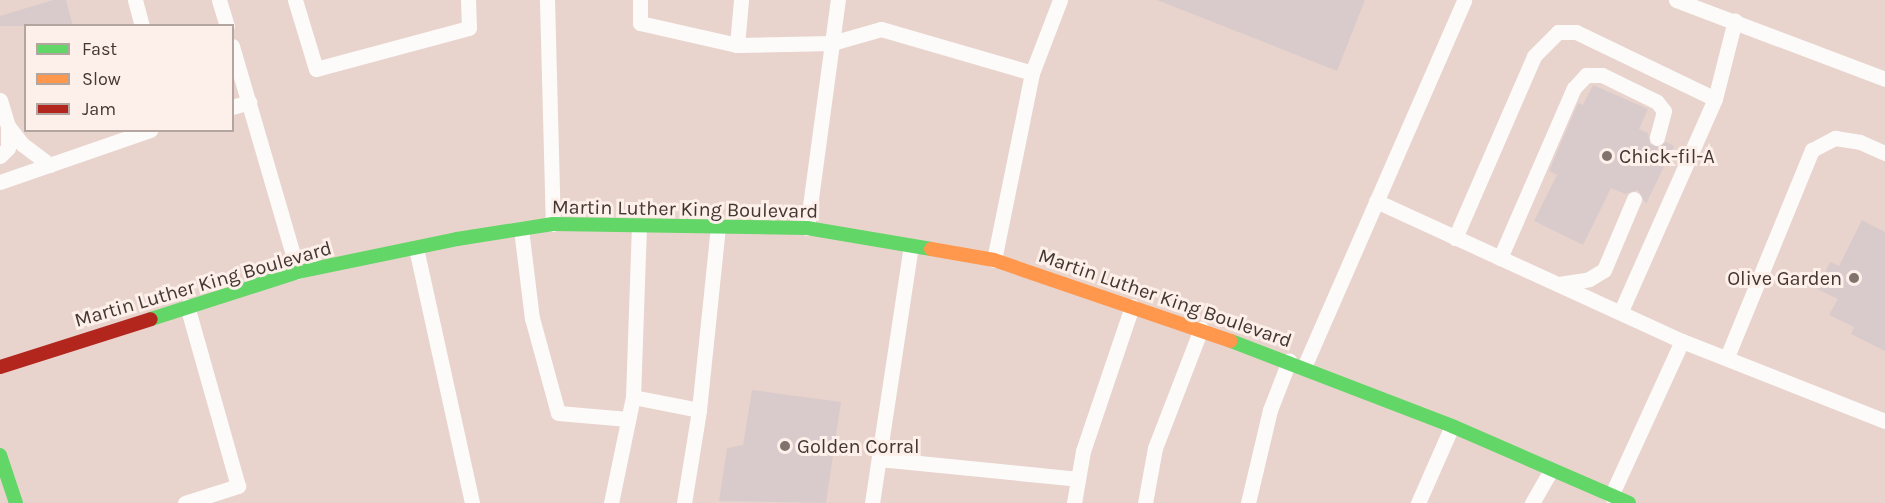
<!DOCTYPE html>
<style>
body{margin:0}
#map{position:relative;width:1885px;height:503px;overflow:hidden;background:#f1e2dc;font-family:Karla,sans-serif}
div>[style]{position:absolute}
.commercial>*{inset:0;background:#e8d4cd}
.building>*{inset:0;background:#d9cbcb}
.lane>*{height:15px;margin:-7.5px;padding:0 7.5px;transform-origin:7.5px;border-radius:7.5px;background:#fdfbfa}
.fast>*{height:14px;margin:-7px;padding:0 7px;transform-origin:7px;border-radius:7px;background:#63d668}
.slow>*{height:14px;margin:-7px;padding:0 7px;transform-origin:7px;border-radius:7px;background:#ff974d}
.jam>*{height:14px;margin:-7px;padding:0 7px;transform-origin:7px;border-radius:7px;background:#b3261e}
.dots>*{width:16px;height:16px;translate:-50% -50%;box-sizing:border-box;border:3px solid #fdefe9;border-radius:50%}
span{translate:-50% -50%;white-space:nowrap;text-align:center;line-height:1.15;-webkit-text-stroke:6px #fdefe9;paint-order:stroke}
.poi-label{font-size:20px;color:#443631}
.left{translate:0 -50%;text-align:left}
.right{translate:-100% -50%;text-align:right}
.street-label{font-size:20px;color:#443631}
.legend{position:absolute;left:24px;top:24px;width:210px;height:108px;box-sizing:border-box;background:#fdefe9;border:2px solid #b3a59f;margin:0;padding:8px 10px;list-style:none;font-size:18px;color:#443631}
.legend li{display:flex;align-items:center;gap:12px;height:30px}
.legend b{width:30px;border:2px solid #b3a59f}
</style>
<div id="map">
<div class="commercial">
<div style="clip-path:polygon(evenodd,0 0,1885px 0,1885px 503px,0 503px,0 0,26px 26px,232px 26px,232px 130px,26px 130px,26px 26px)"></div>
</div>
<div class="building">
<div style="clip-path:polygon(53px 0,66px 0,73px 26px,0 26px,0 16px)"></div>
<div style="clip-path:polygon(1157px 0,1365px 0,1337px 71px)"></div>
<div style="clip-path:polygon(1593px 85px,1648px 109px,1639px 129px,1648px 133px,1650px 144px,1659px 147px,1666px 142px,1674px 146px,1646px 204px,1638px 190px,1625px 194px,1611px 188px,1583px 245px,1534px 221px,1557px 175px,1549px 171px,1578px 103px,1583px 105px)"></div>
<div style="clip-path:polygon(1862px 220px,1885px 232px,1885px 351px,1851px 334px,1854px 327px,1829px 315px,1838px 299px,1817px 289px,1830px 262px,1839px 266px)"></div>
<div style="clip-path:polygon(752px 390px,841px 402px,826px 503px,719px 501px,727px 448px,743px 445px)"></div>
</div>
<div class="lane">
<div style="left:135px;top:0;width:27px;rotate:75deg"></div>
<div style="left:219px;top:0;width:27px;rotate:73deg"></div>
<div style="left:295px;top:0;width:72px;rotate:73.1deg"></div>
<div style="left:316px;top:69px;width:158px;rotate:-15deg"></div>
<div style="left:469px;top:28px;width:28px;rotate:-92deg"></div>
<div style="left:547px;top:0;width:224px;rotate:88.5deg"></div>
<div style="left:640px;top:0;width:23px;rotate:90deg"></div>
<div style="left:640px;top:23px;width:99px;rotate:12.8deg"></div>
<div style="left:737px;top:45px;width:95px;rotate:-1.2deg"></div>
<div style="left:832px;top:43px;width:51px;rotate:-15.9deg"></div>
<div style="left:881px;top:29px;width:157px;rotate:16.2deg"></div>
<div style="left:1676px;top:0;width:223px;rotate:20.7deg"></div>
<div style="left:737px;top:45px;width:45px;rotate:-84.9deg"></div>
<div style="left:232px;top:46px;width:235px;rotate:73.7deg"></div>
<div style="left:0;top:100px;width:27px;rotate:73deg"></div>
<div style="left:8px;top:126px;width:23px;rotate:52deg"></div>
<div style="left:22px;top:144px;width:35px;rotate:37deg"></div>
<div style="left:232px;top:107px;width:18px;rotate:-16deg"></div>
<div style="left:0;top:156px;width:11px;rotate:-45deg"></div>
<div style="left:8px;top:148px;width:22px;rotate:-90deg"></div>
<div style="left:0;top:182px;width:159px;rotate:-19.1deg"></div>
<div style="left:1376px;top:201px;width:337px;rotate:24.6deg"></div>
<div style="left:1682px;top:341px;width:218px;rotate:21.5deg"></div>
<div style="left:807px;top:228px;width:230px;rotate:-82.3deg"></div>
<div style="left:521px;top:229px;width:90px;rotate:83deg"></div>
<div style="left:532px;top:318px;width:98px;rotate:74.7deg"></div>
<div style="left:558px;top:413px;width:70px;rotate:4.9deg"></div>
<div style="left:1455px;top:238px;width:198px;rotate:-66.5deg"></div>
<div style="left:1534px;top:56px;width:34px;rotate:-45deg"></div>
<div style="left:1558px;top:32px;width:18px"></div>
<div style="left:1576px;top:32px;width:154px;rotate:25.7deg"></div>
<div style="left:416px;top:248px;width:261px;rotate:77.6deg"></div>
<div style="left:1500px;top:258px;width:185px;rotate:-66.5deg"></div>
<div style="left:1574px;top:88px;width:18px;rotate:-47deg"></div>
<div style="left:1586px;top:75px;width:16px"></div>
<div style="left:1602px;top:75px;width:61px;rotate:26.1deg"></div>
<div style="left:1657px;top:102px;width:11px;rotate:52deg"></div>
<div style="left:1664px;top:111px;width:28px;rotate:105deg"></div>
<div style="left:994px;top:260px;width:191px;rotate:-78.5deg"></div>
<div style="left:1032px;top:73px;width:78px;rotate:-69deg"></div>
<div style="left:1559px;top:284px;width:30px;rotate:-9deg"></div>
<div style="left:1589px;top:279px;width:17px;rotate:-31deg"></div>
<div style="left:1604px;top:270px;width:77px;rotate:-67.1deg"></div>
<div style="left:1621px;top:311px;width:232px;rotate:-66.1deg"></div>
<div style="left:1715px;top:99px;width:81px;rotate:-75.8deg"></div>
<div style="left:1727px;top:357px;width:224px;rotate:-67.7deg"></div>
<div style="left:1812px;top:150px;width:26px;rotate:-28deg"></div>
<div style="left:1835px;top:138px;width:25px;rotate:9deg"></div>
<div style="left:1860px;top:142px;width:27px;rotate:24deg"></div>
<div style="left:1304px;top:367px;width:400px;rotate:-66.4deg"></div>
<div style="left:633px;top:397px;width:67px;rotate:11.1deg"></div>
<div style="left:879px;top:459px;width:200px;rotate:5.7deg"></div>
<div style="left:1611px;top:496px;width:170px;rotate:-65.4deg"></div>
<div style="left:185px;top:503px;width:56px;rotate:-17.8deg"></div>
<div style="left:238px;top:486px;width:187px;rotate:-105.8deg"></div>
<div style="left:611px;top:503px;width:108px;rotate:-78.3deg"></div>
<div style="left:633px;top:397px;width:171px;rotate:-88deg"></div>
<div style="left:684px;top:503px;width:94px;rotate:-80.8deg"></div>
<div style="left:699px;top:410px;width:185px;rotate:-84.1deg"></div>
<div style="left:872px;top:503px;width:260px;rotate:-81.4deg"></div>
<div style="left:1074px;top:503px;width:53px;rotate:-80.2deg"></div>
<div style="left:1083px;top:451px;width:153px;rotate:-71.3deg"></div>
<div style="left:1145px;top:503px;width:56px;rotate:-79.7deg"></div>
<div style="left:1155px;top:448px;width:128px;rotate:-68.9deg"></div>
<div style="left:1248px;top:503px;width:96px;rotate:-76.7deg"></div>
<div style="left:1270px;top:410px;width:53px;rotate:-68.8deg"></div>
<div style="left:1418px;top:503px;width:84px;rotate:-66.2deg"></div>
<div style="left:1532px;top:503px;width:38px;rotate:-60deg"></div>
</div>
<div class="fast">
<div style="left:151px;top:319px;width:154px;rotate:-17.7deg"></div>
<div style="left:298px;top:272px;width:162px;rotate:-11.7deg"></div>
<div style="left:457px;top:239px;width:97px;rotate:-8.9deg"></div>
<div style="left:553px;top:224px;width:254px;rotate:0.9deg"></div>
<div style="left:807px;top:228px;width:126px;rotate:9.6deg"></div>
<div style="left:1231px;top:341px;width:237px;rotate:21deg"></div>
<div style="left:1452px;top:426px;width:193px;rotate:23.5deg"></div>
<div style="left:0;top:455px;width:51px;rotate:71.6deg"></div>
</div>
<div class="slow">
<div style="left:931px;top:249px;width:64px;rotate:9.9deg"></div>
<div style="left:994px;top:260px;width:250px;rotate:18.9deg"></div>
</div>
<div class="jam">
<div style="left:0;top:367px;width:158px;rotate:-17.6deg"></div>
</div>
<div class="dots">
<div style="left:1607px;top:156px;background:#81726d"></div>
<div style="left:1854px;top:278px;background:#81726d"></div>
<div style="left:785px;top:446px;background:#81726d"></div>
</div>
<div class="poi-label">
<span class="left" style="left:1619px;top:156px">Chick-fil-A</span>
<span class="right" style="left:1842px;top:278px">Olive Garden</span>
<span class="left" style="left:797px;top:446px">Golden Corral</span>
</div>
<div class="street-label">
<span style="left:685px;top:209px;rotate:1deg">Martin Luther King Boulevard</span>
<span style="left:203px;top:284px;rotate:-16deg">Martin Luther King Boulevard</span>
<span style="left:1165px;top:298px;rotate:19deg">Martin Luther King Boulevard</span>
</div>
<ul class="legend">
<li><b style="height:8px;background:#63d668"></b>Fast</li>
<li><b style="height:8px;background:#ff974d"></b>Slow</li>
<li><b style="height:8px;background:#b3261e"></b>Jam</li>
</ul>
</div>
